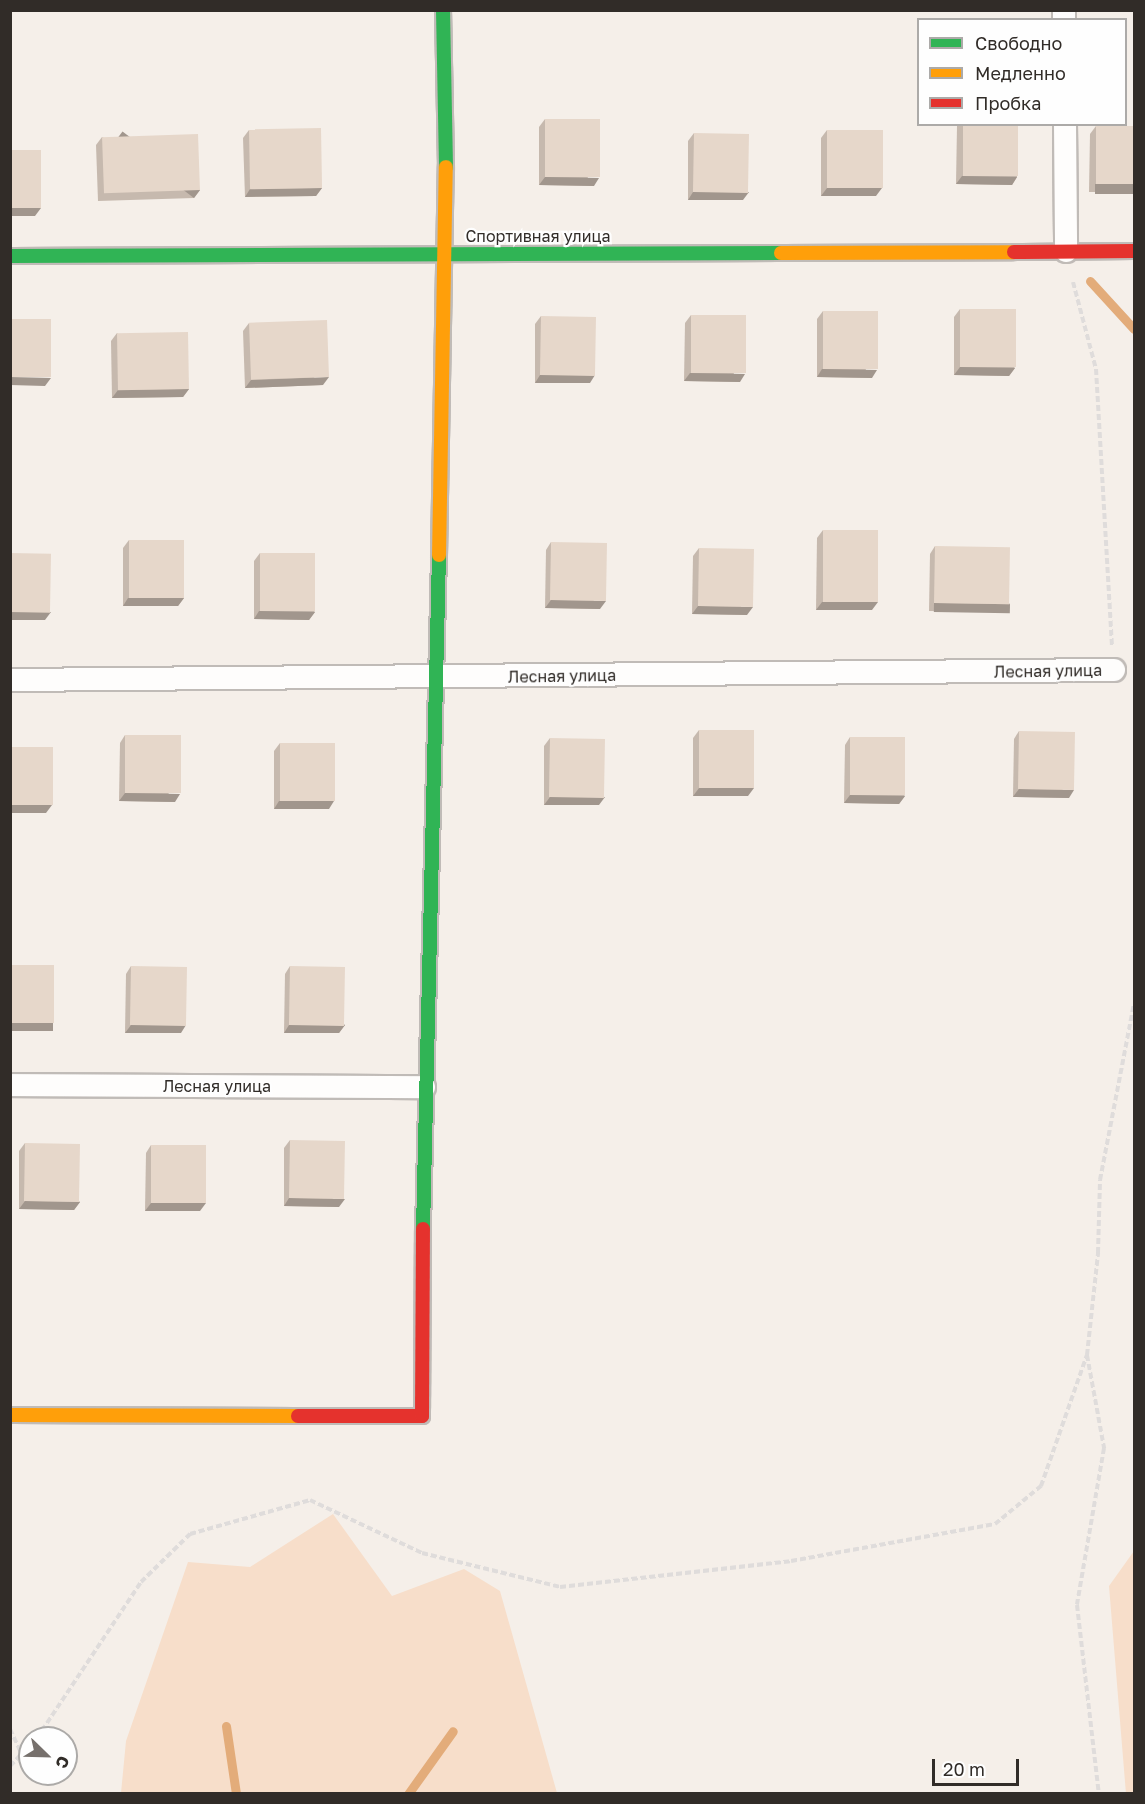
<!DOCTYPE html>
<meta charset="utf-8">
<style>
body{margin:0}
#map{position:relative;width:1145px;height:1804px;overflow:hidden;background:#f5efe9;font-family:"Golos Text",sans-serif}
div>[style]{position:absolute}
.green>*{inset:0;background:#f7deca}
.stream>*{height:9px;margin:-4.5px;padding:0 4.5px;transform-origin:4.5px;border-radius:4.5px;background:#e3ac7a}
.path>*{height:4px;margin-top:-2px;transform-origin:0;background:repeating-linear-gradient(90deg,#dfdcdb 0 6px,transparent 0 9px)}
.roads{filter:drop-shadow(2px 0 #c0bbb7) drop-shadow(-2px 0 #c0bbb7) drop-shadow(0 2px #c0bbb7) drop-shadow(0 -2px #c0bbb7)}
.street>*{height:22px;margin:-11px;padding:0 11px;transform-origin:11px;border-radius:11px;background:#fefdfc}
.fast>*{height:14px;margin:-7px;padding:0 7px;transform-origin:7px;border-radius:7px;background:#30b455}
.slow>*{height:14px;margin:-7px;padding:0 7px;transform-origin:7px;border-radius:7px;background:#ff9f0a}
.jam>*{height:14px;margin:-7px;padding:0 7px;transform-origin:7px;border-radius:7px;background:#e5322d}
.wall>*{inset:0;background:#c6b9ae}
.shaded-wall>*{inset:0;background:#a1968d;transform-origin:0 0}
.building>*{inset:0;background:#e6d7ca;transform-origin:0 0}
span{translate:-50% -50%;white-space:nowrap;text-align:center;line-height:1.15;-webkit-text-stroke:4.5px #fefefe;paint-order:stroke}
.street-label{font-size:16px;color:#312c28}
.frame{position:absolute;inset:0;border:12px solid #312c28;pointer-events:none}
.legend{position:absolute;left:917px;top:18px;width:210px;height:108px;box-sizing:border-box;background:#fefefe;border:2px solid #acaaa8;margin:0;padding:8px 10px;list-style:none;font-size:18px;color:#312c28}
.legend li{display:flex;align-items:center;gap:12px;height:30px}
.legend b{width:30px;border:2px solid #acaaa8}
.north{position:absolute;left:18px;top:1726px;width:60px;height:60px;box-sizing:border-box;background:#fefefe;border:2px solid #acaaa8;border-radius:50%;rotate:113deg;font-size:16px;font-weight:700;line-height:24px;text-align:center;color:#312c28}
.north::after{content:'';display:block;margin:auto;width:21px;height:27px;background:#76706c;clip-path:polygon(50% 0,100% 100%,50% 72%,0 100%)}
.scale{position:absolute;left:932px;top:1759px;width:87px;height:27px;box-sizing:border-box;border:3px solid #312c28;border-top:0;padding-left:8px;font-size:18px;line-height:21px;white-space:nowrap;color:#312c28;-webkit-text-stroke:4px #fefefe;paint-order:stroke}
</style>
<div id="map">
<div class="green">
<div style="clip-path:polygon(333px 1514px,392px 1596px,464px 1569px,500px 1591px,557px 1793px,121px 1793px,126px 1741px,188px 1562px,250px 1567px)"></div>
<div style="clip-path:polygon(1134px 1551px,1134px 1793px,1126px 1794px,1109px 1586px)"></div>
</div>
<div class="stream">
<div style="left:1090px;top:281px;width:65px;rotate:47.5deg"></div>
<div style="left:226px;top:1726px;width:69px;rotate:81.6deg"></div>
<div style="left:408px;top:1794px;width:77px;rotate:-54.5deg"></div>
</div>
<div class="path">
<div style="left:1073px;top:282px;width:90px;rotate:75.2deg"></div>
<div style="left:1096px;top:369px;width:277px;rotate:86.7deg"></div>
<div style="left:1087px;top:1355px;width:95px;rotate:79.6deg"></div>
<div style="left:1104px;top:1448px;width:159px;rotate:99.8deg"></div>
<div style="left:1077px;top:1605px;width:190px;rotate:83.4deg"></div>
<div style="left:10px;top:1729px;width:29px;rotate:65deg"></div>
<div style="left:37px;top:1738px;width:187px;rotate:-56.3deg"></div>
<div style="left:141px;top:1582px;width:69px;rotate:-44.4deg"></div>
<div style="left:190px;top:1534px;width:125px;rotate:-15.8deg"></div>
<div style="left:310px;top:1500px;width:124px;rotate:25.3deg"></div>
<div style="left:422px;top:1553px;width:142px;rotate:13.8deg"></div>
<div style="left:560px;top:1587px;width:232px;rotate:-6.4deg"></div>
<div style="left:791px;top:1561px;width:207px;rotate:-10.3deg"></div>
<div style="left:995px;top:1524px;width:60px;rotate:-39.6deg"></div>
<div style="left:1041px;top:1486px;width:139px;rotate:-70.7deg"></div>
<div style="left:1087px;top:1355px;width:103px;rotate:-83.8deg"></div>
<div style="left:1098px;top:1253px;width:73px;rotate:-88.4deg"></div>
<div style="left:1100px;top:1180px;width:179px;rotate:-79.1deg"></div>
<div style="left:10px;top:1766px;width:29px;rotate:-46deg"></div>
</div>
<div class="roads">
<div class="street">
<div style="left:1064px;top:10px;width:10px;rotate:90deg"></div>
<div style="left:1065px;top:124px;width:127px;rotate:89.5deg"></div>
<div style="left:10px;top:680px;width:1104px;rotate:-0.52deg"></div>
<div style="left:10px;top:1085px;width:414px;rotate:0.3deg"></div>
</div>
<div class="fast">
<div style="left:443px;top:10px;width:157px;rotate:88.9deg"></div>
<div style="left:10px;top:256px;width:771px;rotate:-0.22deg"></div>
<div style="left:423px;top:1229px;width:674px;rotate:-88.64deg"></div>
</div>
<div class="slow">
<div style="left:781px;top:253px;width:233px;rotate:-0.2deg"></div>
<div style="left:439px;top:555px;width:388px;rotate:-89deg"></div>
<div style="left:10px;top:1415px;width:288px;rotate:0.2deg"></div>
</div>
<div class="jam">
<div style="left:1014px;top:252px;width:120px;rotate:-0.5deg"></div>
<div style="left:298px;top:1416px;width:124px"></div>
<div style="left:422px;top:1416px;width:187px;rotate:-89.7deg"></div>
</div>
</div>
<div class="wall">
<div style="clip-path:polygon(545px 119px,594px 186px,539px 185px,539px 127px)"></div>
<div style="clip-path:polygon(958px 124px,1018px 124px,1017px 177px,1012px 185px,956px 184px,957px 126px)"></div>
<div style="clip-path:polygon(1096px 126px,1134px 192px,1089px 192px,1090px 134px)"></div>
<div style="clip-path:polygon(249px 130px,322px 188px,316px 196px,245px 197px,243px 138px)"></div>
<div style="clip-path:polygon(827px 130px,876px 196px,821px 196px,821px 138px)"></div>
<div style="clip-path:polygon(694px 133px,743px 200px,688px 200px,688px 141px)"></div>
<div style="clip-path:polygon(102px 137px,200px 190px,194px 198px,98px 201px,96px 145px)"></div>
<div style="clip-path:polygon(960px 309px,1015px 368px,1009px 376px,954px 375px,954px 317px)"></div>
<div style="clip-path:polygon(823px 311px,872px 378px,817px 377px,817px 319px)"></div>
<div style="clip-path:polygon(691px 315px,740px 382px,684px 381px,685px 323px)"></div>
<div style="clip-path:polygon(541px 316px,590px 383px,535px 383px,535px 324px)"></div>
<div style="clip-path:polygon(249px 323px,323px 385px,245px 388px,243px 331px)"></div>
<div style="clip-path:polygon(117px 333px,189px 389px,183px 397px,112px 398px,111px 341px)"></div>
<div style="clip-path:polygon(823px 530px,872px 610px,816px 610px,817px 538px)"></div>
<div style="clip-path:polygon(129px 540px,184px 598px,178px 606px,123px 606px,123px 548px)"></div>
<div style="clip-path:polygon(551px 542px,600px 609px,545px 608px,546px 550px)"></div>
<div style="clip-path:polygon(935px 546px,1010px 604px,1004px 612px,929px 611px,930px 554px)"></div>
<div style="clip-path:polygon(699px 548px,747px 615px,692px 614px,693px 556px)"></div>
<div style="clip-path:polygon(260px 553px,315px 612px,309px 620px,254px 619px,254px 561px)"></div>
<div style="clip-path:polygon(699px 730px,748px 796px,693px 796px,693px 738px)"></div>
<div style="clip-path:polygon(1019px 731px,1069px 798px,1013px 797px,1014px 739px)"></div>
<div style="clip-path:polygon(125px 735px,175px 802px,119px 801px,120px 743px)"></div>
<div style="clip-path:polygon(850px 737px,905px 796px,899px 804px,844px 803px,845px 745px)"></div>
<div style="clip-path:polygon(550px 738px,599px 805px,544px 805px,544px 746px)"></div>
<div style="clip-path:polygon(280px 743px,329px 809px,274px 809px,274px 751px)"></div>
<div style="clip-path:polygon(131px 966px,181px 1033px,125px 1033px,126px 974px)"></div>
<div style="clip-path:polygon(290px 966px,345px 1025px,339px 1033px,284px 1033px,285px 974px)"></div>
<div style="clip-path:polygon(290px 1140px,339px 1207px,284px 1206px,284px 1148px)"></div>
<div style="clip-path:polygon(25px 1143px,80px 1202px,74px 1210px,19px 1209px,19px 1151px)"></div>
<div style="clip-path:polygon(151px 1145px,200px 1211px,145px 1211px,146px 1153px)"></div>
</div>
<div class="shaded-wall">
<div style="clip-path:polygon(962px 176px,1017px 177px,1012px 185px,956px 184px)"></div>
<div style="clip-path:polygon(545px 177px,599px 178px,594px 186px,539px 185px)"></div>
<div style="left:1095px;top:184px;width:39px;height:10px"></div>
<div style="clip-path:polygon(322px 188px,316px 196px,245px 197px,250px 189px)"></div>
<div style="clip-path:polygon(827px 188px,882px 188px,876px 196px,821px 196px)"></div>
<div style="left:200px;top:190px;width:10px;height:97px;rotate:127deg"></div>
<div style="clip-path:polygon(693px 192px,749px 192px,743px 200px,688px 200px)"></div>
<div style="clip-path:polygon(10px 208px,41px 208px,35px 216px,10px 216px)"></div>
<div style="clip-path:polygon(960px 367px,1015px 368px,1009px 376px,954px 375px)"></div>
<div style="clip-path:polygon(822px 369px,877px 370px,872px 378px,817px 377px)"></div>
<div style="clip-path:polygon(690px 373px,745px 374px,740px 382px,684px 381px)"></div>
<div style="clip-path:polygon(540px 375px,595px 375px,590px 383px,535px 383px)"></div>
<div style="clip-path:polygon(10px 377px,51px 378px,45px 386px,10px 385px)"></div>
<div style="clip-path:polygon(329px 377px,323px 385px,245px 388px,251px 380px)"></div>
<div style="clip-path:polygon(189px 389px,183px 397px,112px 398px,118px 390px)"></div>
<div style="clip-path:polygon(128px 598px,184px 598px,178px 606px,123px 606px)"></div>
<div style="clip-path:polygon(551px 600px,606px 601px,600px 609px,545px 608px)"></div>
<div style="clip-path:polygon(822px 602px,878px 602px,872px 610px,816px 610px)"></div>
<div style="left:934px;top:603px;width:76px;height:9px;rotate:1deg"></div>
<div style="clip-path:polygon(698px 606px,753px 607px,747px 615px,692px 614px)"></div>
<div style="clip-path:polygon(259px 611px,315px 612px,309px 620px,254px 619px)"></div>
<div style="clip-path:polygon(10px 612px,51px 612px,45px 620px,10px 620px)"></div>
<div style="clip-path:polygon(699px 788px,754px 788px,748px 796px,693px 796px)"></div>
<div style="clip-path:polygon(1019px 789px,1074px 790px,1069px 798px,1013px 797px)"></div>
<div style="clip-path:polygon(125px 793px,180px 794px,175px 802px,119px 801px)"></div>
<div style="clip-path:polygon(850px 795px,905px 796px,899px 804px,844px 803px)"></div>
<div style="clip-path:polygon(550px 797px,605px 797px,599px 805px,544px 805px)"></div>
<div style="clip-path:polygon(279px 801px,334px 801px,329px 809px,274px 809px)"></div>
<div style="clip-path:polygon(10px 805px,52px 805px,46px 813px,10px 813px)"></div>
<div style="left:10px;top:1023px;width:43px;height:8px"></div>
<div style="clip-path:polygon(131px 1025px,186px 1025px,181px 1033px,125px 1033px)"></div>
<div style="clip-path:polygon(289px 1025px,345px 1025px,339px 1033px,284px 1033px)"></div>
<div style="clip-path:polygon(289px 1198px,345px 1199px,339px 1207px,284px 1206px)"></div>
<div style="clip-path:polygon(25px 1201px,80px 1202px,74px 1210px,19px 1209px)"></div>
<div style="clip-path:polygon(151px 1203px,206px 1203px,200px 1211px,145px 1211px)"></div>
</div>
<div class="building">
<div style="left:545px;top:119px;width:55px;height:58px"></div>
<div style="left:963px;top:124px;width:55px;height:52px"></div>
<div style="left:1096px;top:126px;width:38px;height:58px"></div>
<div style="left:321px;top:128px;width:60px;height:72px;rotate:89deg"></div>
<div style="left:827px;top:130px;width:56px;height:58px"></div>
<div style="left:694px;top:133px;width:55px;height:59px;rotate:1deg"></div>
<div style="left:198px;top:134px;width:56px;height:96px;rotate:88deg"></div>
<div style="left:10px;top:150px;width:31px;height:58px"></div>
<div style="left:960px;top:309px;width:56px;height:58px"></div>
<div style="left:823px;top:311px;width:55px;height:58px"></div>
<div style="left:691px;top:315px;width:55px;height:58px"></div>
<div style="left:541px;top:316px;width:55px;height:59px;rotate:1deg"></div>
<div style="left:10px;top:319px;width:41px;height:58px"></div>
<div style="left:327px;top:320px;width:57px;height:78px;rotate:88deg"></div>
<div style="left:188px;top:332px;width:57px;height:71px;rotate:89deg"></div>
<div style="left:823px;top:530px;width:55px;height:72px"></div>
<div style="left:129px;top:540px;width:55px;height:58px"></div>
<div style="left:551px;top:542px;width:56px;height:58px;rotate:1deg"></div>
<div style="left:935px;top:546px;width:75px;height:57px;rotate:1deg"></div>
<div style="left:699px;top:548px;width:55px;height:58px;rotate:1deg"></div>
<div style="left:10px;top:553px;width:41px;height:59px;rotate:1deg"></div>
<div style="left:260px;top:553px;width:55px;height:58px"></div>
<div style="left:699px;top:730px;width:55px;height:58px"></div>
<div style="left:1019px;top:731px;width:56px;height:58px;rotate:1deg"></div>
<div style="left:125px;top:735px;width:56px;height:58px"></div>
<div style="left:850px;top:737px;width:55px;height:58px"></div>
<div style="left:550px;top:738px;width:55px;height:59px;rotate:1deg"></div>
<div style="left:280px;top:743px;width:55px;height:58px"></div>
<div style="left:10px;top:747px;width:43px;height:58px"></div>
<div style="left:10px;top:965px;width:44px;height:58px"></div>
<div style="left:131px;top:966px;width:56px;height:59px;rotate:1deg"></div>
<div style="left:290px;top:966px;width:55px;height:59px;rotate:1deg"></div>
<div style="left:290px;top:1140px;width:55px;height:58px;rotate:1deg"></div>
<div style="left:25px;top:1143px;width:55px;height:58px;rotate:1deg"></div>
<div style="left:151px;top:1145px;width:55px;height:58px"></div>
</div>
<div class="street-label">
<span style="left:538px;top:236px">Спортивная улица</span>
<span style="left:1048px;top:671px;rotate:-1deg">Лесная улица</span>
<span style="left:562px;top:676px;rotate:-1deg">Лесная улица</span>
<span style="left:217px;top:1086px">Лесная улица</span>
</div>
<div class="frame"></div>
<ul class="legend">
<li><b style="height:8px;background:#30b455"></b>Свободно</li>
<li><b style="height:8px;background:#ff9f0a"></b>Медленно</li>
<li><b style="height:8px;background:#e5322d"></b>Пробка</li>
</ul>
<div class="north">С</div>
<div class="scale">20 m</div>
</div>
